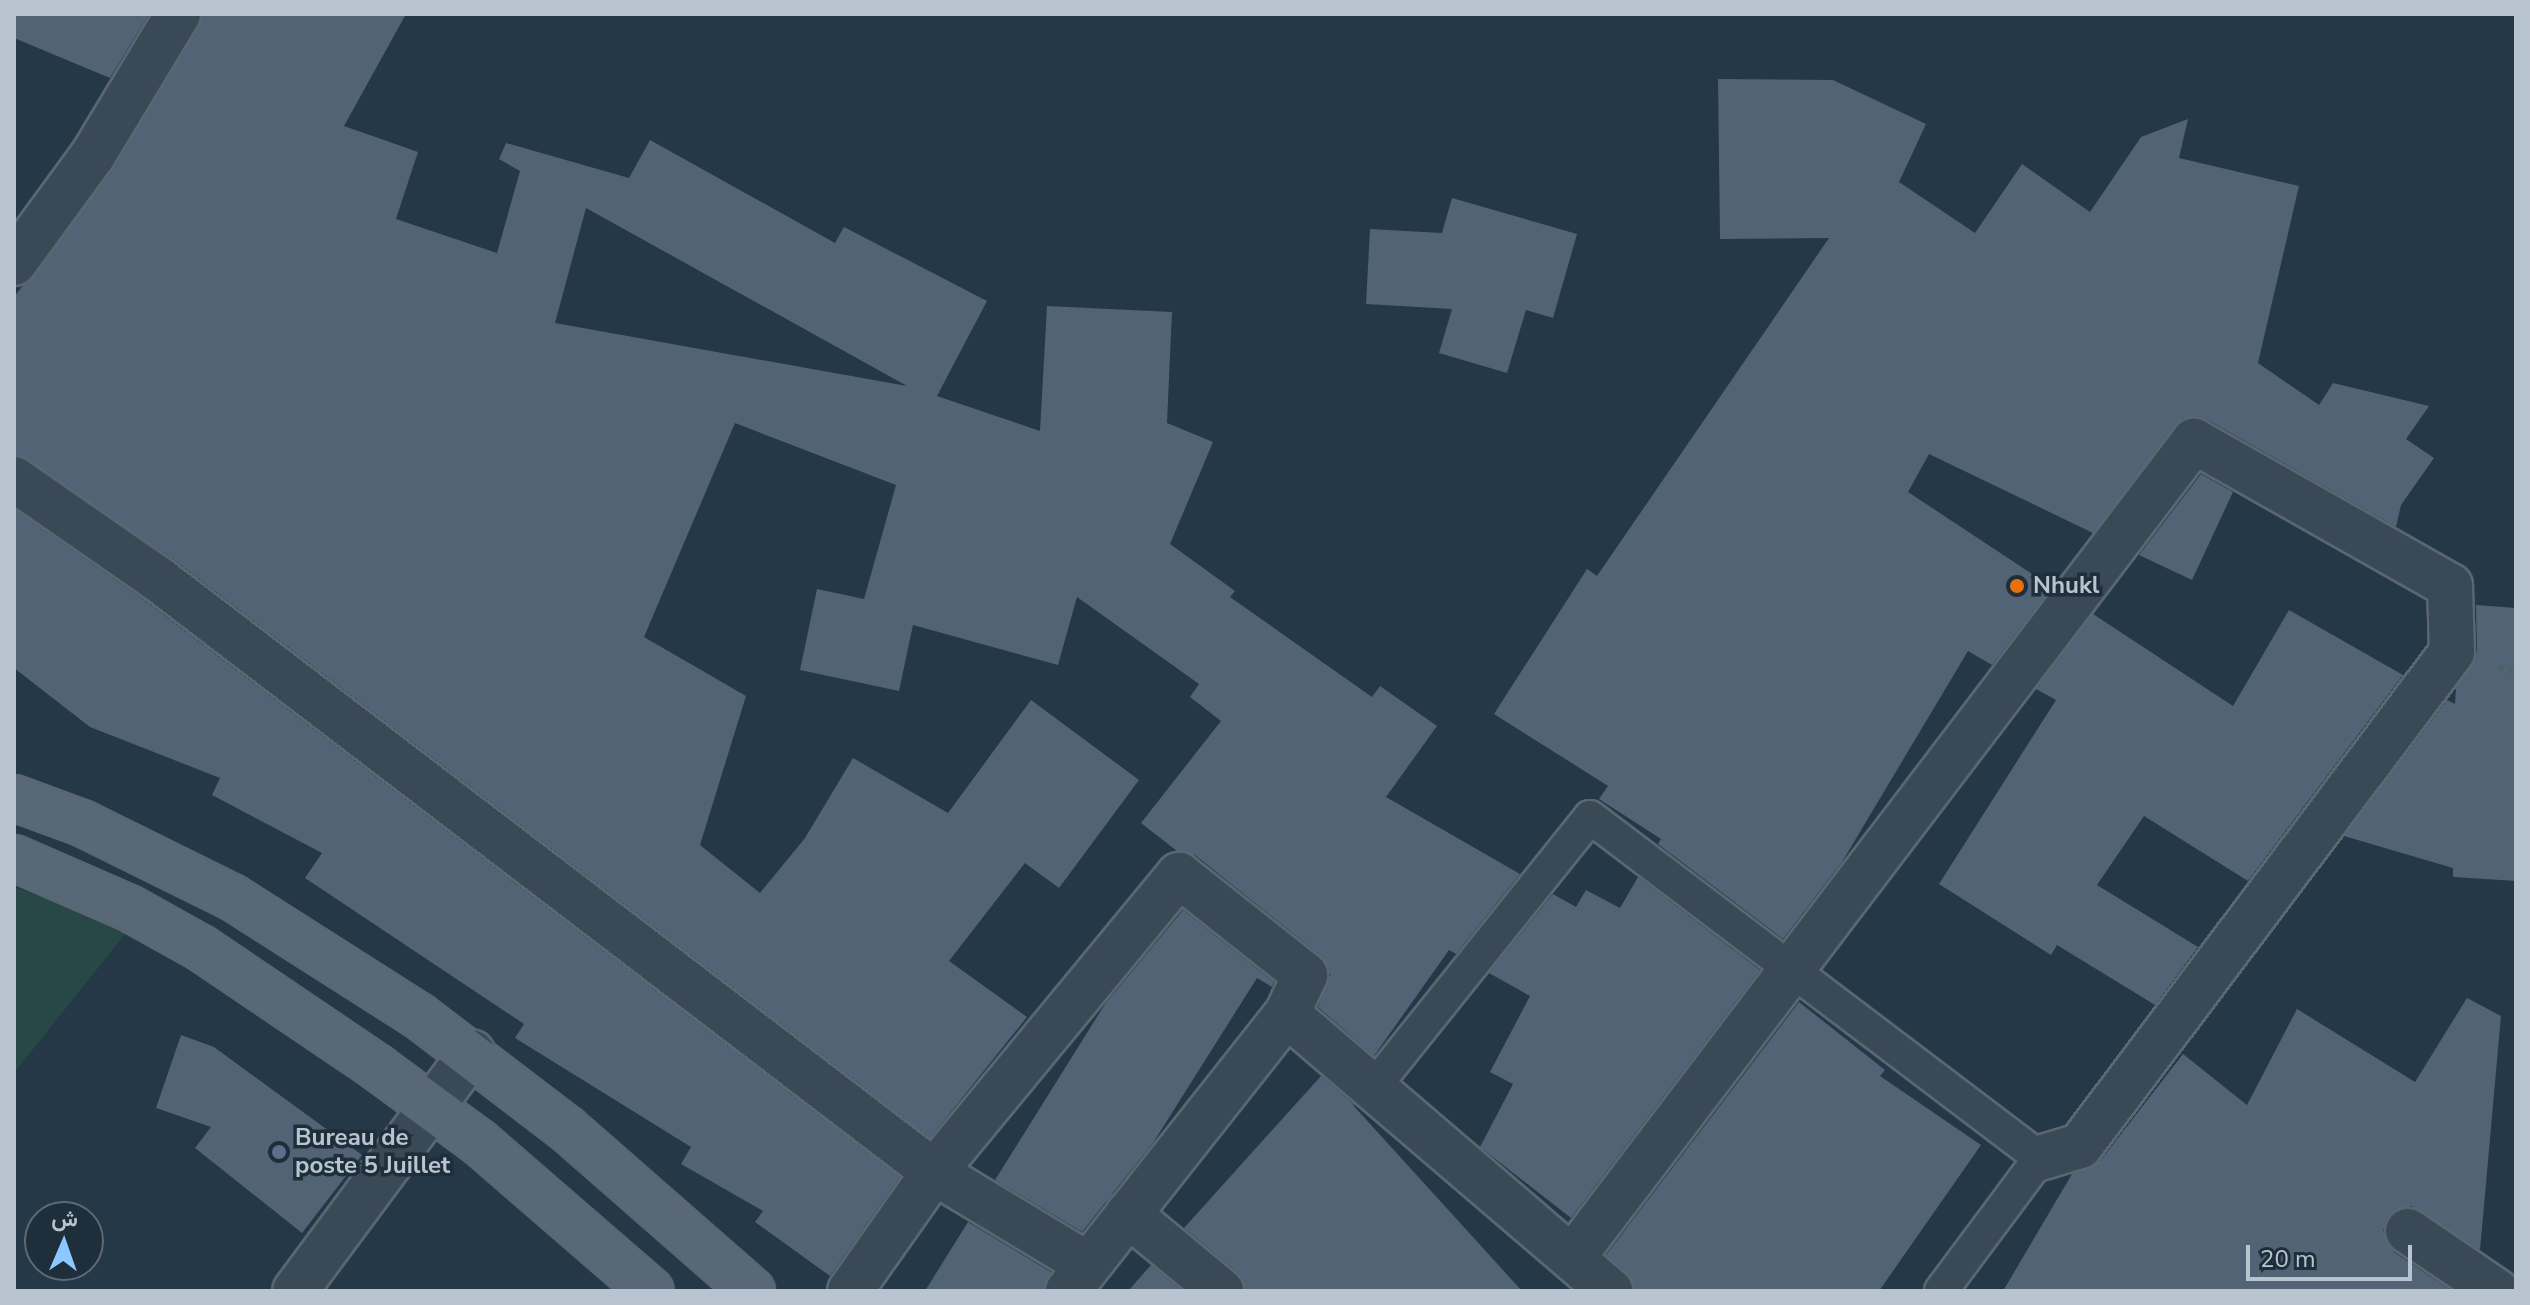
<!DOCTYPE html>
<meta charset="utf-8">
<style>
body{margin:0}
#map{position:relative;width:2530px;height:1305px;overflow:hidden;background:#253847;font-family:"Nunito Sans",Vazirmatn,sans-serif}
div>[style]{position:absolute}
.green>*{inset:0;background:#284747}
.building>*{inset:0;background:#516374}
.path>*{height:5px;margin-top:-2.5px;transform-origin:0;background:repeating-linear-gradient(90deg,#486564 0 6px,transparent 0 12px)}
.roads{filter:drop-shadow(2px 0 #596773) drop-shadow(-2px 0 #596773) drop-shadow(0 2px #596773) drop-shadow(0 -2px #596773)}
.service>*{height:32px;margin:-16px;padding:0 16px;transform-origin:16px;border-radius:16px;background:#3a4956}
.minor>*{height:44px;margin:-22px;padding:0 22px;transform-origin:22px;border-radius:22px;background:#3a4956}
.primary>*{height:44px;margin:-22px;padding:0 22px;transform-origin:22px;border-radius:22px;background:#586876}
.dots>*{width:22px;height:22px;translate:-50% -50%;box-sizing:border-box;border:4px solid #1f2e3b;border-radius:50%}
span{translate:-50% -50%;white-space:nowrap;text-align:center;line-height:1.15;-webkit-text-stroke:7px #1f2e3b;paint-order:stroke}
.poi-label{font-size:24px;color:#b8c4cf;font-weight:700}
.left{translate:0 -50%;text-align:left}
.frame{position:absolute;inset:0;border:16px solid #b8c4cf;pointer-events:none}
.north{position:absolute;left:24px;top:1201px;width:80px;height:80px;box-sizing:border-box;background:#1f2e3b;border:2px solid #5c6a76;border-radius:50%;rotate:2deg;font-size:22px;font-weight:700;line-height:32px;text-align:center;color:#b8c4cf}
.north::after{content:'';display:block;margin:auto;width:28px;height:36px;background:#8dc7ff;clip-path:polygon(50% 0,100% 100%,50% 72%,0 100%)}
.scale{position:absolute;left:2246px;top:1245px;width:166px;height:36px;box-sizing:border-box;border:4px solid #b8c4cf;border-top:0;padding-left:10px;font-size:24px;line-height:28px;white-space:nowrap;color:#b8c4cf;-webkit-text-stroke:6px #1f2e3b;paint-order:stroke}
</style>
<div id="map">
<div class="green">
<div style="clip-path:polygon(14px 887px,130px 928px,14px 1073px)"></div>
</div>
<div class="building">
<div style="clip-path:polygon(14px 14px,149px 14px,110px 78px,14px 38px)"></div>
<div style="clip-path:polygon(evenodd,203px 14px,406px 14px,344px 126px,418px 152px,396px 219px,497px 253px,520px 171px,499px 159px,506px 143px,629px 178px,650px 140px,835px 243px,844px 227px,987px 301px,937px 396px,1040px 431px,1047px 306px,1172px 312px,1167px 423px,1213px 442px,1170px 544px,1235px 591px,1230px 597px,1372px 697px,1380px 686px,1437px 726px,1386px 797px,1520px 874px,1456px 954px,1449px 950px,1374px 1056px,1318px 1007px,1330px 975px,1321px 956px,1195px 855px,1177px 851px,1141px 823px,1221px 721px,1190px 697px,1199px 684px,1077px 597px,1058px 665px,913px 625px,899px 691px,800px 670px,817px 589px,864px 599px,896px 485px,735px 423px,644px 637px,746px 696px,700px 845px,760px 893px,805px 838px,853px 758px,948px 813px,1031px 700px,1139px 780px,1059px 888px,1025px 863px,949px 961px,1027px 1017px,930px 1138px,173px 559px,14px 454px,14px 297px,113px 170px,203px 14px,586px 208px,907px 386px,555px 323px,586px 208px)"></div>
<div style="clip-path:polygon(1718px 79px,1833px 80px,1926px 124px,1899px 182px,1975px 233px,2022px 164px,2090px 212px,2141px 137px,2188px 119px,2179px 158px,2299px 186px,2258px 363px,2319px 405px,2333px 383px,2429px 406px,2406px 439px,2434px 458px,2401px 505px,2396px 527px,2206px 419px,2184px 418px,2093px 533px,1929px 454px,1908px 492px,2052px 587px,1992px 665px,1968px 651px,1842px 862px,1783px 939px,1658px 844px,1661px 839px,1599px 799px,1608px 786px,1494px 714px,1587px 569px,1597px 576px,1829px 238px,1720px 239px)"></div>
<div style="clip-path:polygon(1452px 198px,1577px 234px,1553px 318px,1526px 310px,1507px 373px,1439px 353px,1452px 309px,1366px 304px,1370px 229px,1442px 233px)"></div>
<div style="clip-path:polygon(2201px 474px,2233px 492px,2192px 580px,2139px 555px)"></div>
<div style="clip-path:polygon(14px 509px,143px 599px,900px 1177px,830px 1276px,755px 1222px,763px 1211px,681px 1164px,691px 1147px,515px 1038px,524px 1024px,305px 878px,322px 853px,212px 795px,220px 778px,90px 727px,14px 668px)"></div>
<div style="clip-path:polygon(2476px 605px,2516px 608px,2516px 881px,2453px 877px,2453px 868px,2344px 836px,2447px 700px,2455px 704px,2456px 688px,2477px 652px)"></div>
<div style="clip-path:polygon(2289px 610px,2403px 675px,2248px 881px,2144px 816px,2097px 885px,2198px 947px,2155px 1005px,2057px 945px,2051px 955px,1939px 884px,2056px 700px,2036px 689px,2093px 614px,2233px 706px)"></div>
<div style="clip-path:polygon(1638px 877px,1760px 970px,1571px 1218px,1480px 1147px,1513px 1084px,1490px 1072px,1530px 996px,1489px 973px,1553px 894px,1576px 907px,1586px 890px,1620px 908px)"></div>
<div style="clip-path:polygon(1183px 910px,1274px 982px,1272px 987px,1257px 978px,1153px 1143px,1082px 1232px,995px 1180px,1105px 1004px)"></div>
<div style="clip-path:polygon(2467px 998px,2501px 1016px,2480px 1250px,2411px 1206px,2388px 1216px,2383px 1230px,2394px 1252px,2452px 1291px,2003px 1291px,2072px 1174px,2100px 1161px,2183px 1054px,2247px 1105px,2297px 1009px,2415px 1082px)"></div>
<div style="clip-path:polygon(1799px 1002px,1885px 1070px,1880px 1076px,1981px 1145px,1879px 1291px,1634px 1291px,1627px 1273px,1606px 1255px)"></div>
<div style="clip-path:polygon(181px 1035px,214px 1047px,362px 1155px,302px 1233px,195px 1148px,211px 1127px,156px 1108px)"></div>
<div style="clip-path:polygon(1321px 1076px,1356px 1106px,1352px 1104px,1522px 1291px,1245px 1291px,1237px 1272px,1184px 1228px)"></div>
<div style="clip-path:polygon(968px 1222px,1051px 1272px,1044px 1291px,925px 1291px)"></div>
<div style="clip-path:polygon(1151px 1265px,1182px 1291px,1128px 1291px)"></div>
</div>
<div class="path">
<div style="left:2498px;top:667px;width:19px;rotate:16deg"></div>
</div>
<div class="roads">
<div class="service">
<div style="left:1373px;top:1088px;width:347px;rotate:-51.3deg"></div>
<div style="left:1590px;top:817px;width:565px;rotate:37.15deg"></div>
<div style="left:2040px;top:1158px;width:166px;rotate:126.7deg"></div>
</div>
<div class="minor">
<div style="left:14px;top:263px;width:134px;rotate:-53.8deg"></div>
<div style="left:93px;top:155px;width:165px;rotate:-58.9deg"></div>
<div style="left:14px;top:479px;width:175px;rotate:34.8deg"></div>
<div style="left:158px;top:579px;width:977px;rotate:37.39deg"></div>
<div style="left:934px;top:1172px;width:180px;rotate:31.1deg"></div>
<div style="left:1128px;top:1214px;width:121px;rotate:39.6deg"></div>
<div style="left:2408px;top:1231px;width:107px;rotate:34.3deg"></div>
<div style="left:1572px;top:1258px;width:1027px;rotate:-52.72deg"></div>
<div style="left:2194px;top:441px;width:294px;rotate:29.5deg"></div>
<div style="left:2450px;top:586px;width:66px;rotate:88.3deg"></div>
<div style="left:2452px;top:652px;width:618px;rotate:126.98deg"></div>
<div style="left:2080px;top:1146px;width:42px;rotate:163.3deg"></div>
<div style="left:295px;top:1291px;width:297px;rotate:-53.4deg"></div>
<div style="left:850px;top:1291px;width:146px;rotate:-54.8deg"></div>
<div style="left:934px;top:1172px;width:385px;rotate:-50.5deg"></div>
<div style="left:1179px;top:875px;width:161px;rotate:38.4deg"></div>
<div style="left:1305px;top:975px;width:43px;rotate:114.8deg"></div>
<div style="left:1287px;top:1014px;width:426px;rotate:40.6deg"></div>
<div style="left:1068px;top:1291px;width:353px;rotate:-51.7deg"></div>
</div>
<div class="primary">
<div style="left:14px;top:798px;width:72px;rotate:20.2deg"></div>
<div style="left:82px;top:823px;width:167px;rotate:26.3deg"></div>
<div style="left:232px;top:897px;width:222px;rotate:32.5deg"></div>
<div style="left:419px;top:1016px;width:186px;rotate:37.4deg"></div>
<div style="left:567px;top:1129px;width:246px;rotate:41.2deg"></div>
<div style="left:14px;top:858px;width:125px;rotate:23.5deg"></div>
<div style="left:129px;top:908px;width:82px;rotate:29.1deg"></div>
<div style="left:201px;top:948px;width:214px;rotate:34.1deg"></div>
<div style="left:378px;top:1068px;width:127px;rotate:36.3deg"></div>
<div style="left:480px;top:1143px;width:226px;rotate:40.9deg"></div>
</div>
</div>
<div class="dots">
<div style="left:2017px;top:586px;background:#e8710a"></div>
<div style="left:279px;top:1152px;background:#5c6f8a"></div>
</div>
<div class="poi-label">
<span class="left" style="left:2033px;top:586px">Nhukl</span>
<span class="left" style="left:295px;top:1152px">Bureau de<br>poste 5 Juillet</span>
</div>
<div class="frame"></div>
<div class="north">ش</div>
<div class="scale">20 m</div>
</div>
